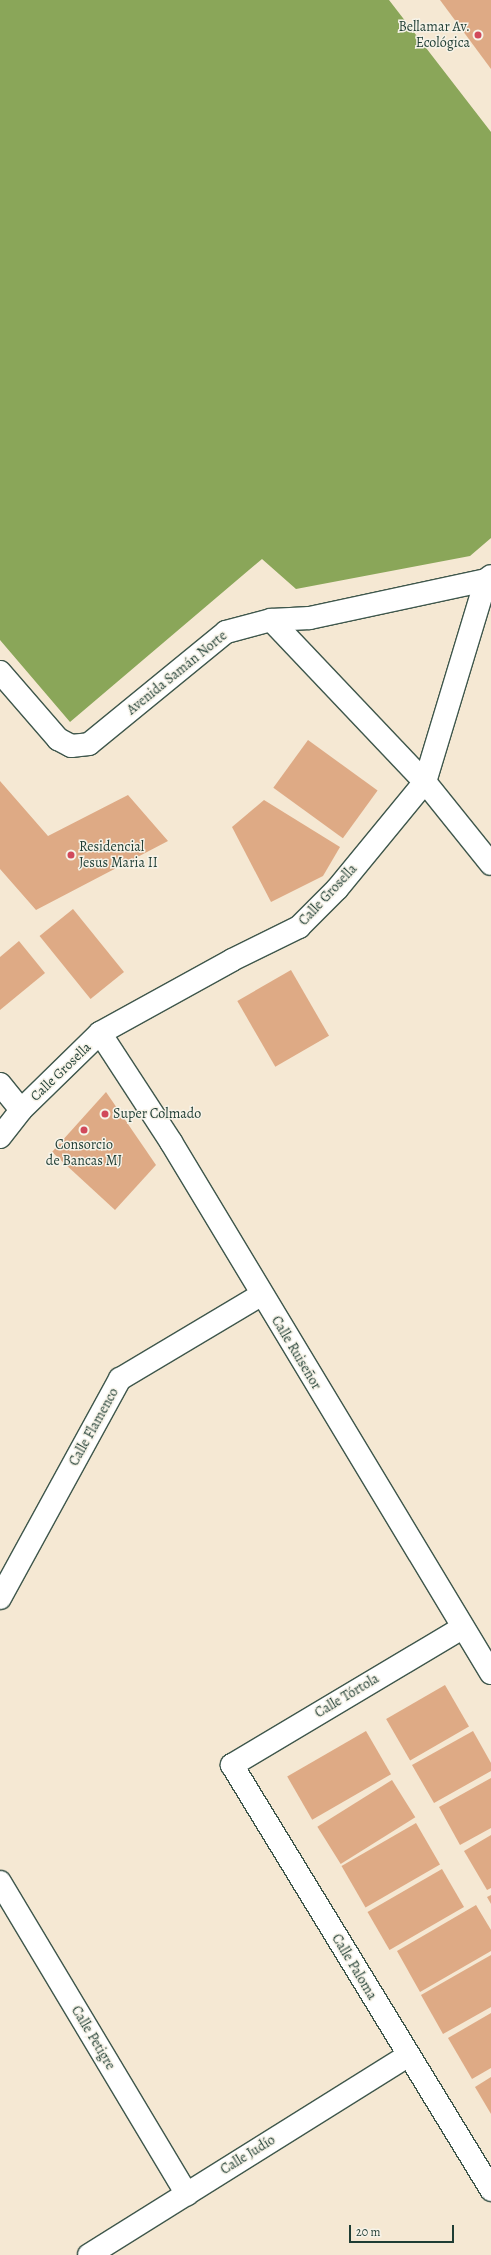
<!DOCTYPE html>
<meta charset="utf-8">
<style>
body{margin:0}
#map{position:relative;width:491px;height:2255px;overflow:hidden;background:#f5e8d3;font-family:Alegreya,serif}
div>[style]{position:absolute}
.forest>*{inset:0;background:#8aa659}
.building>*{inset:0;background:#deaa85;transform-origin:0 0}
.roads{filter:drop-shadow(1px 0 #3f574c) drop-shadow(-1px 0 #3f574c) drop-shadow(0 1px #3f574c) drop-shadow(0 -1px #3f574c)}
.street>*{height:22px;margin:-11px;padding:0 11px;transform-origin:11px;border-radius:11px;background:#fff}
.dots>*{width:11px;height:11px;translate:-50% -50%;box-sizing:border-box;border:2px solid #f7f3e8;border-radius:50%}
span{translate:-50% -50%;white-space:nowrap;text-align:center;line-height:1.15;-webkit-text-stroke:3px #f7f3e8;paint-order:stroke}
.poi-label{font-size:14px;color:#1f3d34}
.right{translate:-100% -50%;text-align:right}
.left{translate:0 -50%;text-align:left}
.street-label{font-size:14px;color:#1f3d34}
.scale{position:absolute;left:349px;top:2225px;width:105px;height:18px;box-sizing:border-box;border:2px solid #1f3d34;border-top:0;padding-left:5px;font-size:12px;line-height:14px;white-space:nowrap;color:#1f3d34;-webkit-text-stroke:3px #f7f3e8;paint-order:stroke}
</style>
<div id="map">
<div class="forest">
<div style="clip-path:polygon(0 0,389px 0,491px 132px,491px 538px,470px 556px,296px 589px,262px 559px,70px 722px,0 640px)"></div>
</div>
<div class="building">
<div style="clip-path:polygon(440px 0,491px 0,491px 69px)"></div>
<div style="left:308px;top:740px;width:86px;height:59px;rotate:36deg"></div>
<div style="clip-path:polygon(0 781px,48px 836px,128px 795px,168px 841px,36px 910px,0 869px)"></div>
<div style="clip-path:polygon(264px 800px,340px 847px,323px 876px,271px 902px,232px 827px)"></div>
<div style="left:73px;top:909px;width:81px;height:43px;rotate:51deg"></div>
<div style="clip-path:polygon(19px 941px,45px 973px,0 1010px,0 957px)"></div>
<div style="left:291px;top:970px;width:76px;height:62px;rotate:60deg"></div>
<div style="clip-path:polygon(106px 1092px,156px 1165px,115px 1210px,52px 1152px)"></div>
<div style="left:445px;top:1685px;width:48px;height:68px;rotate:60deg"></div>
<div style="left:366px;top:1731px;width:50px;height:91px;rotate:60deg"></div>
<div style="clip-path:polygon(473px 1731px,491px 1763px,491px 1771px,434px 1803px,412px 1765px)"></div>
<div style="clip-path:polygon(491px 1778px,491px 1828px,460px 1845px,439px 1807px)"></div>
<div style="left:392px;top:1780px;width:44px;height:88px;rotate:58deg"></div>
<div style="left:416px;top:1823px;width:48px;height:86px;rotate:60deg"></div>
<div style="clip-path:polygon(491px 1835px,491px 1888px,487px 1890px,464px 1851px)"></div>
<div style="left:442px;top:1869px;width:44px;height:86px;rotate:60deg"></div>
<div style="clip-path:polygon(491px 1895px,491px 1904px,487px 1897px)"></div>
<div style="clip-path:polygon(476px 1905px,491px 1930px,491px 1951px,420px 1992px,397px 1951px)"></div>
<div style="clip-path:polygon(491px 1955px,491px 2007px,443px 2034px,421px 1995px)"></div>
<div style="clip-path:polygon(491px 2013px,491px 2068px,472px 2079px,448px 2038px)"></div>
<div style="clip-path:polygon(491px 2077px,491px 2114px,475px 2087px)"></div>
</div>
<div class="roads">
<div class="street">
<div style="left:271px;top:620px;width:224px;rotate:46.5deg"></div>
<div style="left:425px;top:782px;width:105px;rotate:51.2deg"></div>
<div style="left:0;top:672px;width:89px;rotate:49.1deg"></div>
<div style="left:58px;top:739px;width:15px;rotate:28deg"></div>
<div style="left:71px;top:746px;width:18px;rotate:-6deg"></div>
<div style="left:89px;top:744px;width:177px;rotate:-39.3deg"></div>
<div style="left:226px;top:632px;width:47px;rotate:-14.9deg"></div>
<div style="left:271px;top:620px;width:39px;rotate:-3deg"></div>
<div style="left:310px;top:618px;width:180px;rotate:-12.2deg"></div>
<div style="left:100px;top:1033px;width:130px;rotate:56.9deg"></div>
<div style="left:171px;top:1142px;width:620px;rotate:58.93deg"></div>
<div style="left:0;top:1084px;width:33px;rotate:51deg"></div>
<div style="left:0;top:1137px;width:34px;rotate:-52deg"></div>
<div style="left:21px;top:1110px;width:110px;rotate:-44.3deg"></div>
<div style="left:100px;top:1033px;width:151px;rotate:-28.9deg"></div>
<div style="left:232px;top:960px;width:75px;rotate:-26.2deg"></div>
<div style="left:299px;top:927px;width:54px;rotate:-45deg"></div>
<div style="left:337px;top:889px;width:139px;rotate:-50.6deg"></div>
<div style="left:425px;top:782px;width:211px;rotate:-73.2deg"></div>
<div style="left:486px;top:580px;width:6px;rotate:-39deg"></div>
<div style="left:0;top:1598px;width:250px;rotate:-61.3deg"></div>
<div style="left:120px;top:1379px;width:164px;rotate:-30.8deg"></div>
<div style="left:462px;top:1628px;width:268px;rotate:149.2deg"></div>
<div style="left:232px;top:1765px;width:498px;rotate:58.6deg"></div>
<div style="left:0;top:1882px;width:364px;rotate:59.1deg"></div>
<div style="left:89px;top:2255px;width:375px;rotate:-32deg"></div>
</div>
</div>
<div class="dots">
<div style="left:478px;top:35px;background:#d1495b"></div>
<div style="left:71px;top:855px;background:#d1495b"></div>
<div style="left:105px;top:1114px;background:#d1495b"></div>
<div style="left:84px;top:1130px;background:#d1495b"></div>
</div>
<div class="poi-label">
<span class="right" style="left:470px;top:35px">Bellamar Av.<br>Ecológica</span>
<span class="left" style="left:79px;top:855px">Residencial<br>Jesus Maria II</span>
<span class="left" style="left:113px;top:1114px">Super Colmado</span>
<span style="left:84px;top:1153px">Consorcio<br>de Bancas MJ</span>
</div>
<div class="street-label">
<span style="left:177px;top:673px;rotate:-39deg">Avenida Samán Norte</span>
<span style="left:328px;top:895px;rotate:-47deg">Calle Grosella</span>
<span style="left:61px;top:1072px;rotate:-44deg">Calle Grosella</span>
<span style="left:296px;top:1353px;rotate:59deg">Calle Ruiseñor</span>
<span style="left:94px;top:1427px;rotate:-61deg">Calle Flamenco</span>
<span style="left:347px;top:1696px;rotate:-31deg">Calle Tórtola</span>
<span style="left:354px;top:1967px;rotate:59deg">Calle Paloma</span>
<span style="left:93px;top:2038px;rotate:59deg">Calle Petigre</span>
<span style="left:248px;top:2155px;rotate:-32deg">Calle Judío</span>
</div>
<div class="scale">20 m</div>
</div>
